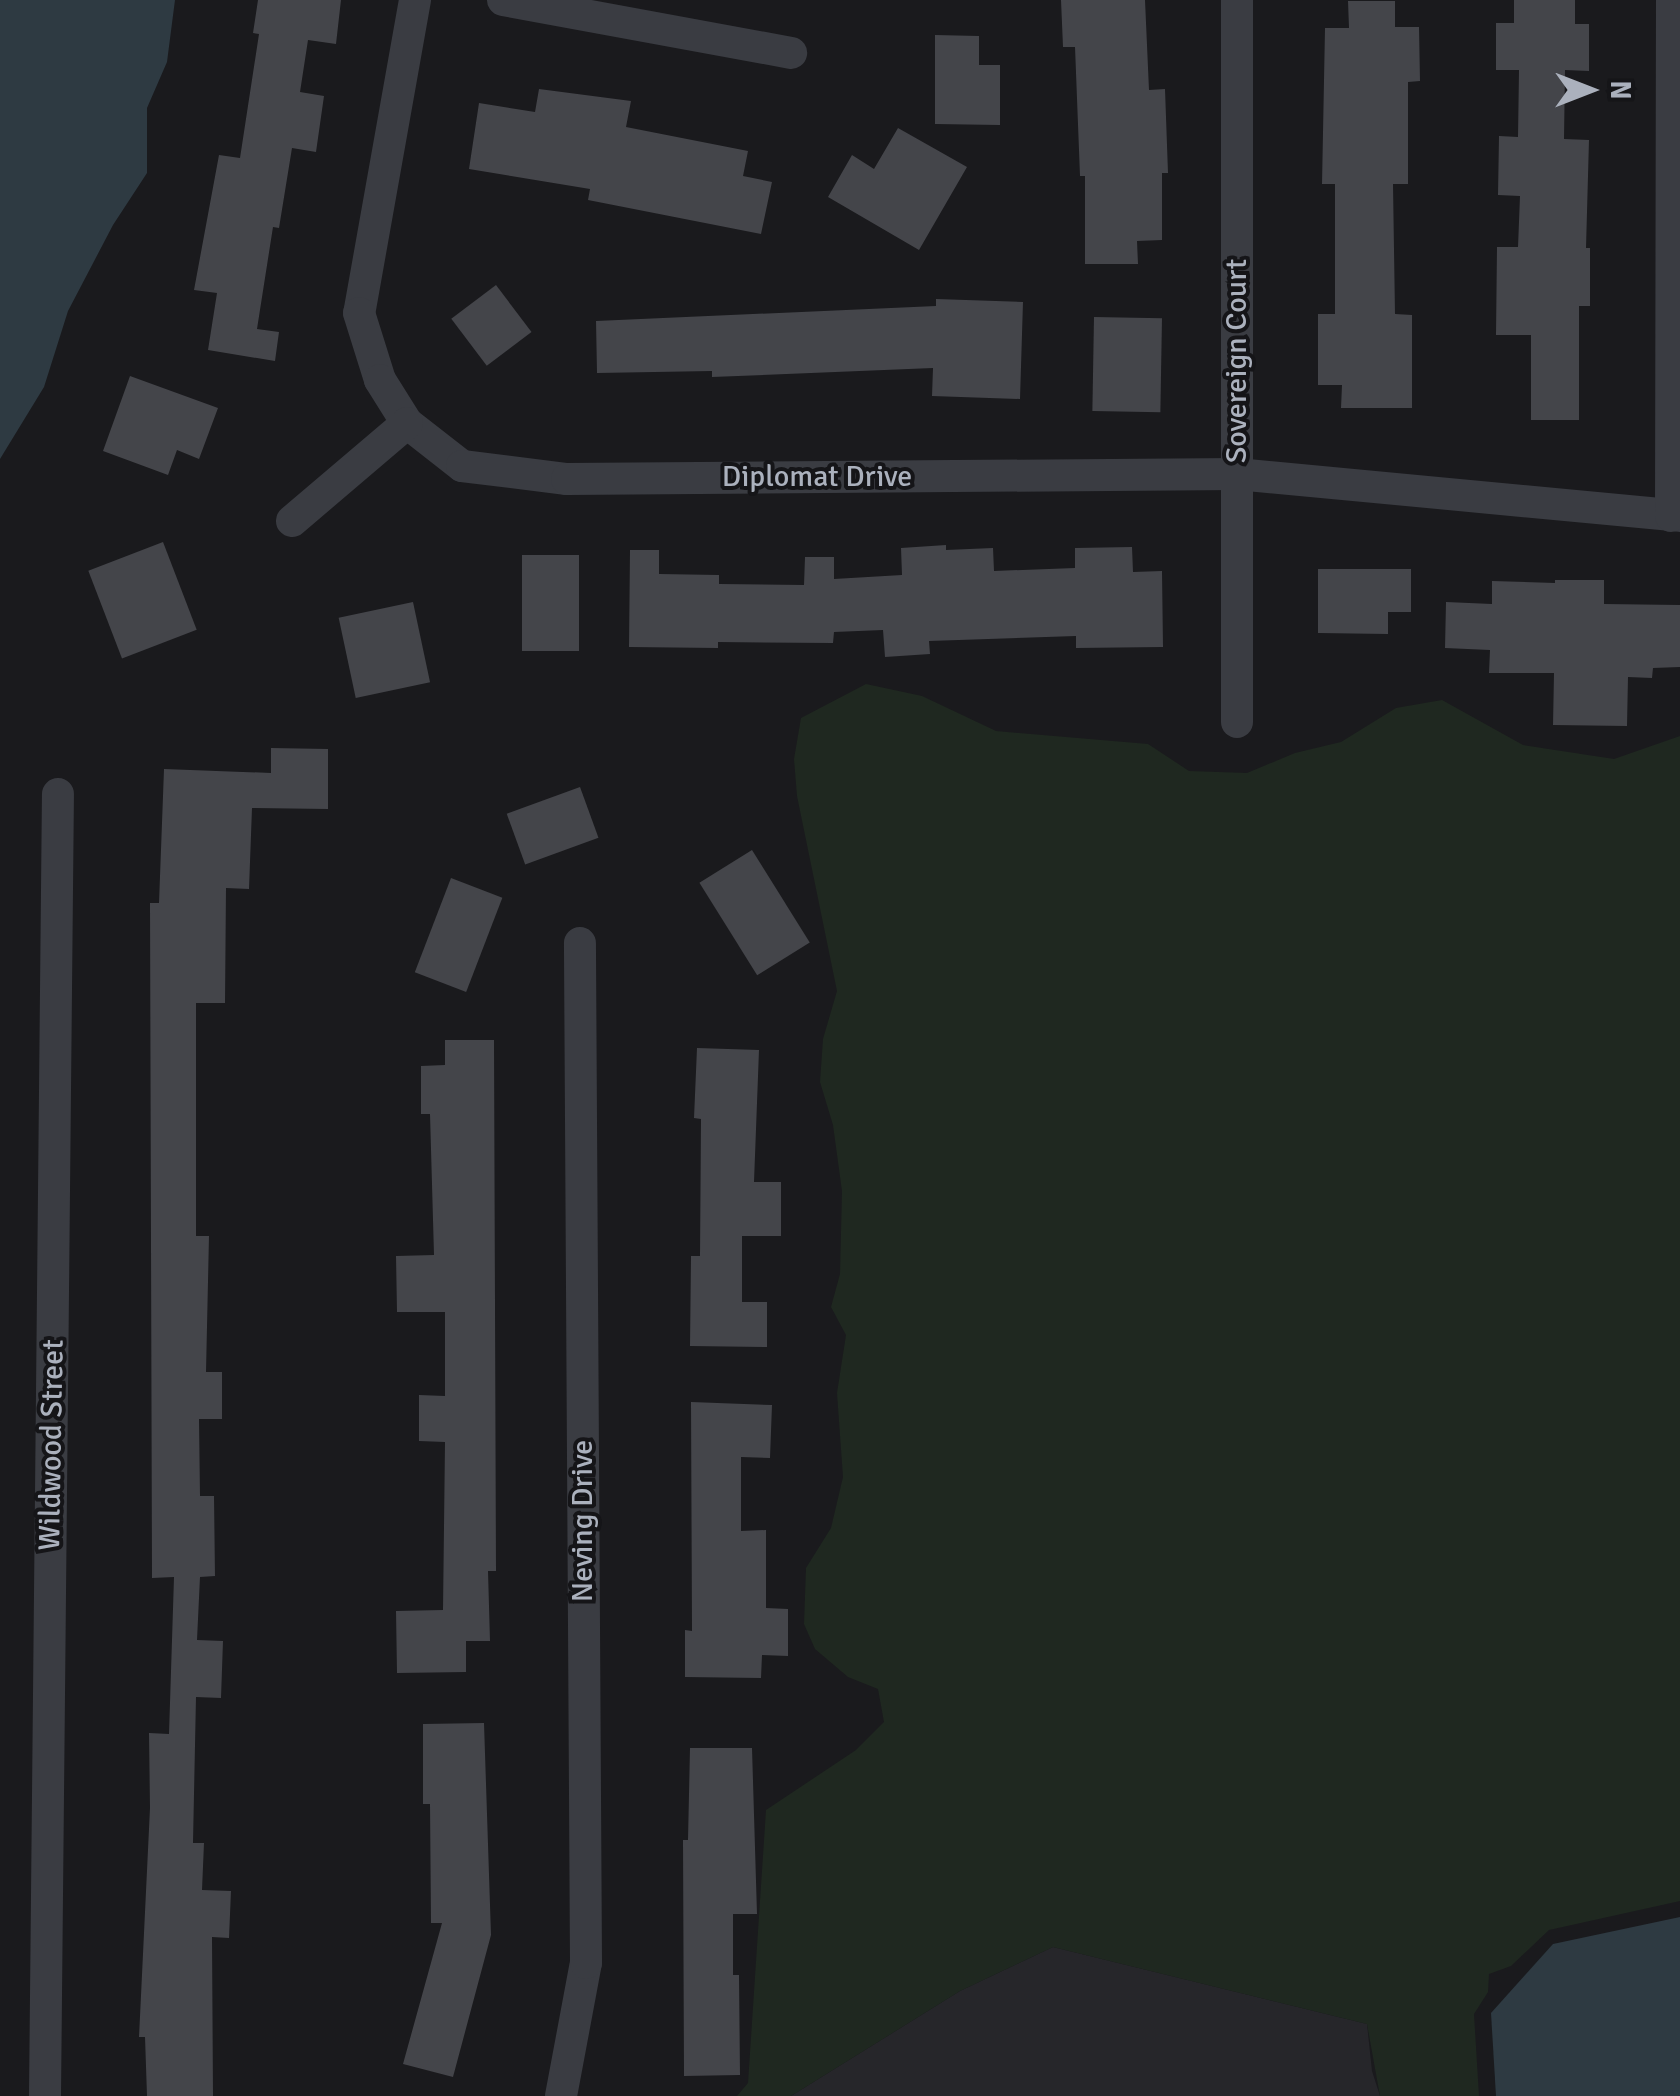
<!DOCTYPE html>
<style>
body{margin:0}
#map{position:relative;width:1680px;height:2096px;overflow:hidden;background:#1a1a1d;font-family:Signika,sans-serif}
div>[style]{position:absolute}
.built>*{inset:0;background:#26262a}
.green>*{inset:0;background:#1f2820}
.water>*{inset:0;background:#2e3a42}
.building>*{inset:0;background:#44454a;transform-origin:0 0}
.minor>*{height:32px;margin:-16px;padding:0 16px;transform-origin:16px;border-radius:16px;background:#3a3c42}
span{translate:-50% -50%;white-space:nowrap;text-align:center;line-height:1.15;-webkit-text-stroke:8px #151518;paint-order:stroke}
.street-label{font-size:30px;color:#abb1bd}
.north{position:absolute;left:1540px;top:40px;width:100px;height:100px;-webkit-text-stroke:8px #151518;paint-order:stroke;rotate:90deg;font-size:28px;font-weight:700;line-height:40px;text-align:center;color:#abb1bd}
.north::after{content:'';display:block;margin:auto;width:35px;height:45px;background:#abb1bd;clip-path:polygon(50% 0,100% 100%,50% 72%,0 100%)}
</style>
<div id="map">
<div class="built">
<div style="clip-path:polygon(1053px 1947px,1367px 2024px,1372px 2071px,1380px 2096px,791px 2096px,960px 1991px)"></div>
</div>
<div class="green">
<div style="clip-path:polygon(866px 684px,922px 696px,996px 731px,1148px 744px,1189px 771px,1247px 773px,1295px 753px,1341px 742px,1396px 708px,1442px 700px,1523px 745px,1614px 759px,1680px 736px,1680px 1901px,1549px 1930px,1511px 1966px,1489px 1974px,1488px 1992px,1474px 2014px,1479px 2096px,1380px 2096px,1367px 2024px,1053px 1947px,960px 1991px,791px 2096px,737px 2096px,748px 2083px,766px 1810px,856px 1750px,884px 1722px,878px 1689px,848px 1677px,815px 1649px,804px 1624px,806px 1568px,831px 1528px,843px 1477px,837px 1393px,846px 1335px,831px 1307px,840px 1274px,842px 1191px,833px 1125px,820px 1082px,823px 1039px,837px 991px,797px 796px,794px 759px,801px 718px)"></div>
</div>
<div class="water">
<div style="clip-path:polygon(0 0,175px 0,167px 62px,147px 108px,147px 173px,113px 225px,68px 311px,44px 387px,0 459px)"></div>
<div style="clip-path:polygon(1680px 1917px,1680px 2096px,1496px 2096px,1491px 2013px,1553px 1944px)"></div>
</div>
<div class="building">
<div style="clip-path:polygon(258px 0,341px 0,336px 44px,308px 40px,300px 92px,324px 96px,316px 152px,292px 148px,279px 228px,273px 227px,257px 329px,279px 332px,275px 361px,208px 350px,217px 293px,194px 290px,219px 155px,240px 158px,259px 34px,253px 33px)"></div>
<div style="clip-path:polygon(1061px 0,1145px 0,1149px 90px,1165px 89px,1168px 173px,1162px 173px,1162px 240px,1137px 241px,1138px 264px,1085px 264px,1085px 176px,1080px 176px,1075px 47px,1063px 47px)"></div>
<div style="clip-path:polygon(1514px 0,1575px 0,1575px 24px,1589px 24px,1589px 71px,1565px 70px,1564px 139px,1589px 140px,1586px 248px,1590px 248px,1590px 306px,1579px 306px,1579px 420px,1531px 420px,1531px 335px,1496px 335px,1497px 247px,1518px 247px,1520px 196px,1498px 195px,1499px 136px,1518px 137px,1519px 70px,1496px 70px,1496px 23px,1514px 23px)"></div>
<div style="clip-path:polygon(1348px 1px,1395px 1px,1395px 27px,1419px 27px,1420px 81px,1408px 82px,1408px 184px,1393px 184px,1395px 314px,1412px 315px,1412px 408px,1341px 408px,1342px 385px,1318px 385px,1318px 314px,1335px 314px,1335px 184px,1322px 184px,1325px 28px,1349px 28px)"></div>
<div style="clip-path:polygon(935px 35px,979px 36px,979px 65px,1000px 65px,1000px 125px,935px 124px)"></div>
<div style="clip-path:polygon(539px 89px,631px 101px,626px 127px,748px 151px,743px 176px,772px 182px,761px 234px,588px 200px,590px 189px,469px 169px,479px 103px,535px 112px)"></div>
<div style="clip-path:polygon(898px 128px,967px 167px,919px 250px,828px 197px,852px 155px,874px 169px)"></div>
<div style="left:496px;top:285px;width:59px;height:56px;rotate:53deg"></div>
<div style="clip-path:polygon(936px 299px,1023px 302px,1020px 399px,932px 396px,933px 368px,712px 377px,712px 371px,597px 373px,596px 321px,936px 306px)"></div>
<div style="left:1094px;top:317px;width:68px;height:94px;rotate:1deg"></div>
<div style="clip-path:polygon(130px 376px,218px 408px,199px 459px,177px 450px,168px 475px,103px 451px)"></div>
<div style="left:163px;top:542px;width:94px;height:80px;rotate:69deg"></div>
<div style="clip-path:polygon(946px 545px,946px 550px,993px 548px,994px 571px,1075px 568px,1075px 548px,1132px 547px,1133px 572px,1162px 571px,1163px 647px,1076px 648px,1076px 636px,929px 641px,930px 654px,885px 657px,883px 630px,834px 632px,833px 643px,718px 642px,718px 648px,629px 647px,630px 550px,659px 550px,659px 574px,719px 575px,719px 584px,804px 585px,805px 557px,834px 557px,834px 579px,902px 575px,901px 548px)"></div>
<div style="left:579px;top:555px;width:96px;height:57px;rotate:90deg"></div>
<div style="clip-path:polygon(1318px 569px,1411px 569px,1411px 612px,1388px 612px,1388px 634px,1318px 633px)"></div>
<div style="clip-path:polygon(1555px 580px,1604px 580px,1604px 604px,1680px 605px,1680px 667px,1653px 668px,1652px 678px,1628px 677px,1627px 726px,1553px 725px,1554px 673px,1489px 673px,1490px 650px,1445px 648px,1446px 602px,1492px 604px,1492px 581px,1555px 583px)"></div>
<div style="left:413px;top:602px;width:82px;height:76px;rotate:78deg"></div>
<div style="clip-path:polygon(271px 748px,328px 749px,328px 809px,252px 808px,249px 889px,226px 888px,225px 1003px,196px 1003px,196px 1236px,209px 1236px,206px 1372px,222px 1372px,222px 1419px,199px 1419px,200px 1496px,214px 1496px,215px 1576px,200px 1577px,197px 1640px,223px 1641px,221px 1698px,196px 1697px,193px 1843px,204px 1843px,202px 1890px,231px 1891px,229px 1938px,212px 1937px,213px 2096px,147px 2096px,145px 2037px,139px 2037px,150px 1808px,149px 1733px,169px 1734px,174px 1577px,152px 1578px,150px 903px,159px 903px,164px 769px,271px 773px)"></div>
<div style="left:580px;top:787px;width:54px;height:78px;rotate:70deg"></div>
<div style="left:752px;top:850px;width:109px;height:62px;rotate:58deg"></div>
<div style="left:451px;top:878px;width:55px;height:101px;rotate:21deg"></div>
<div style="clip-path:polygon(445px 1040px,494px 1040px,496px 1571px,488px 1571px,490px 1641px,466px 1641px,466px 1672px,397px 1673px,396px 1611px,443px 1610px,445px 1442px,419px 1441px,419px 1395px,445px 1396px,445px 1312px,397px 1312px,396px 1256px,434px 1255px,430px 1114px,421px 1114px,421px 1066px,445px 1065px)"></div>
<div style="clip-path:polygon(697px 1048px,759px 1050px,754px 1182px,781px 1182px,781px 1236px,742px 1236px,742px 1302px,767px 1302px,767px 1347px,690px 1346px,691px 1256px,700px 1256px,701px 1119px,694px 1118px)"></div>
<div style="clip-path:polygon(691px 1402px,772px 1405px,770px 1458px,741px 1457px,741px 1531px,766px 1530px,766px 1608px,788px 1609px,788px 1656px,762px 1655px,761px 1678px,685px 1677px,685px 1630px,692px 1631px)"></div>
<div style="clip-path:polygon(484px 1723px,491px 1935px,453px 2077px,403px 2064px,442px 1923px,431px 1923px,430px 1804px,423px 1804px,423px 1724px)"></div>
<div style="clip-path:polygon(690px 1748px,752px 1748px,757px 1914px,733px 1914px,733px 1975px,739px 1975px,740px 2075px,684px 2076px,683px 1840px,688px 1840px)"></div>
</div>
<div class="minor">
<div style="left:415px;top:0;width:318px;rotate:100.1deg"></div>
<div style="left:359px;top:313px;width:70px;rotate:72.6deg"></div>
<div style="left:380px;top:380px;width:51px;rotate:57.9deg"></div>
<div style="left:407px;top:423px;width:70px;rotate:38deg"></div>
<div style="left:462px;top:466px;width:106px;rotate:7.1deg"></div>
<div style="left:567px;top:479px;width:670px;rotate:-0.43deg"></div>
<div style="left:1237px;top:474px;width:445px;rotate:5.4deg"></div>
<div style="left:503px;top:0;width:293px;rotate:10.4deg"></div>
<div style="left:1237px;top:0;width:722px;rotate:90deg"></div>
<div style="left:1671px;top:516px;width:516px;rotate:-89.89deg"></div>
<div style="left:292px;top:521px;width:151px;rotate:-40.4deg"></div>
<div style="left:45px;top:2096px;width:1302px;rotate:-89.43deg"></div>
<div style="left:561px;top:2096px;width:135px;rotate:-79.4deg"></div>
<div style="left:586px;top:1963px;width:1020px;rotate:-90.34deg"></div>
</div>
<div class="street-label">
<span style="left:1237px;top:361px;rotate:-90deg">Sovereign Court</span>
<span style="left:817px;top:477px">Diplomat Drive</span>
<span style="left:52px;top:1445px;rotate:-89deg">Wildwood Street</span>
<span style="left:583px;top:1521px;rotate:-90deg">Neving Drive</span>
</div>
<div class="north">N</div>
</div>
